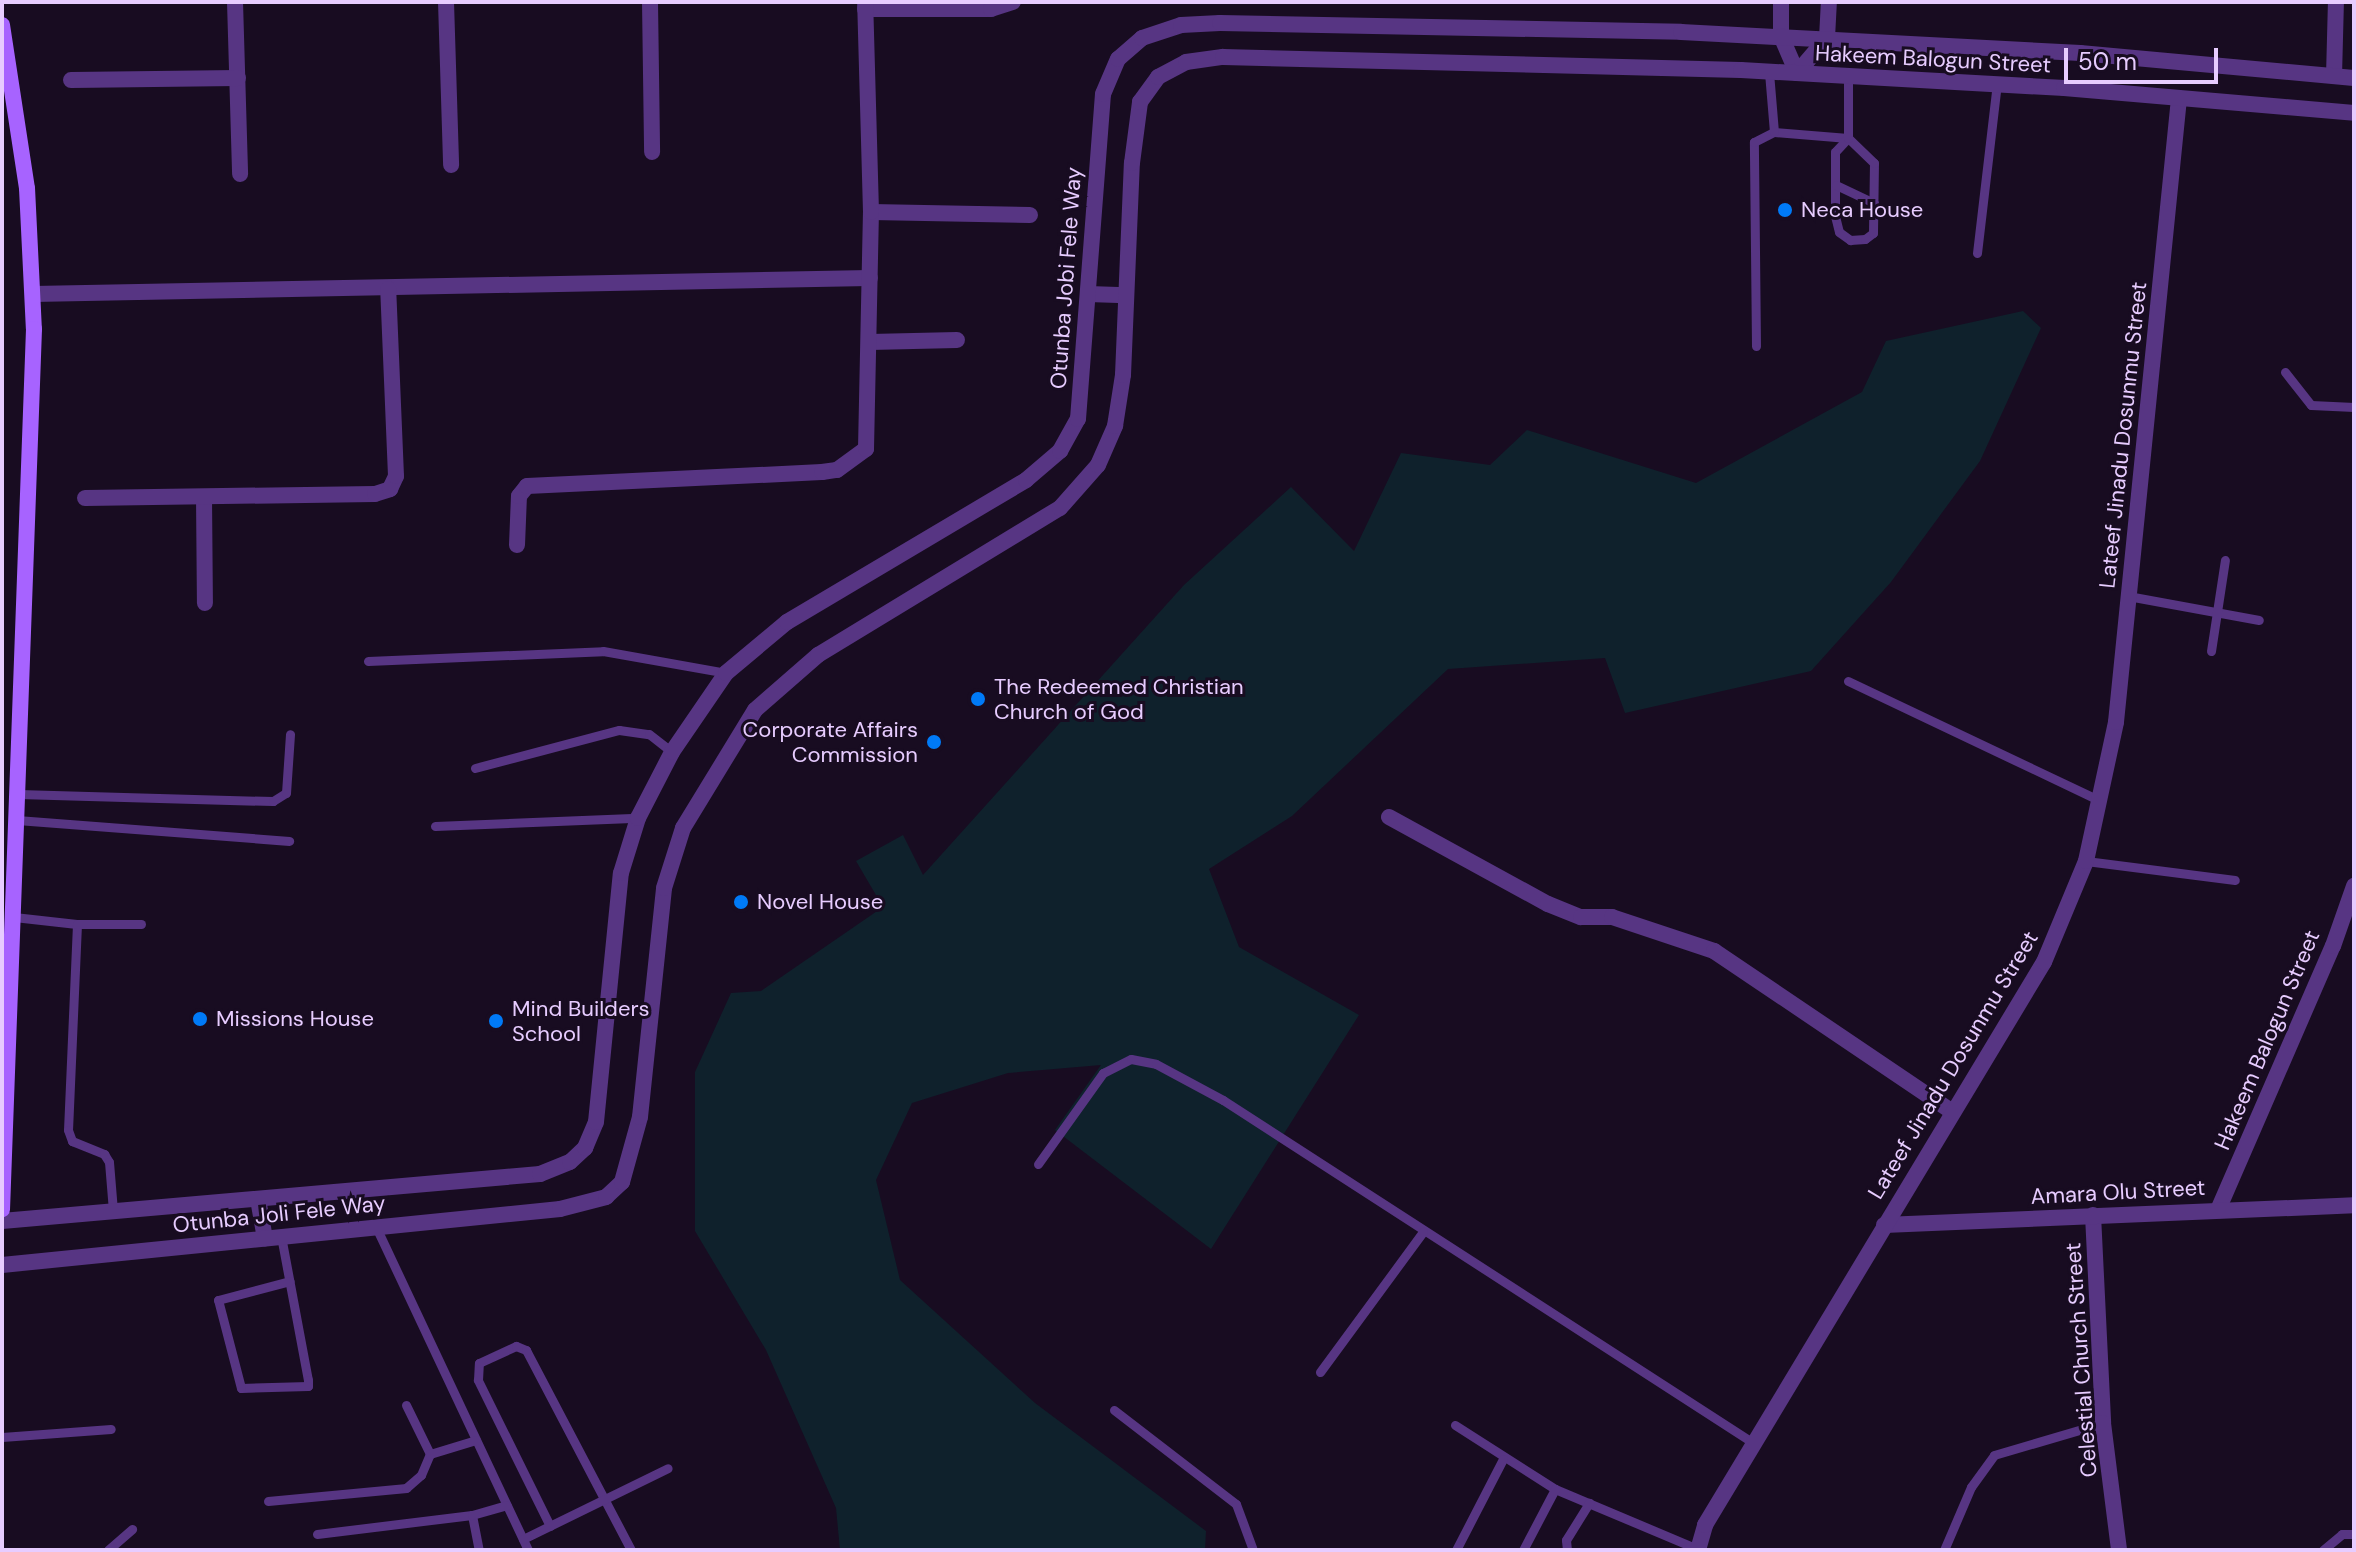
<!DOCTYPE html>
<style>
body{margin:0}
#map{position:relative;width:2356px;height:1552px;overflow:hidden;background:#180c21;font-family:"DM Sans",sans-serif}
div>[style]{position:absolute}
.green>*{inset:0;background:#0f212c}
.service>*{height:9px;margin:-4.5px;padding:0 4.5px;transform-origin:4.5px;border-radius:4.5px;background:#573583}
.minor>*{height:16px;margin:-8px;padding:0 8px;transform-origin:8px;border-radius:8px;background:#573583}
.tertiary>*{height:16px;margin:-8px;padding:0 8px;transform-origin:8px;border-radius:8px;background:#573583}
.secondary>*{height:16px;margin:-8px;padding:0 8px;transform-origin:8px;border-radius:8px;background:#a763ff}
.dots>*{width:22px;height:22px;translate:-50% -50%;box-sizing:border-box;border:4px solid #180c21;border-radius:50%}
span{translate:-50% -50%;white-space:nowrap;text-align:center;line-height:1.15;-webkit-text-stroke:6px #180c21;paint-order:stroke}
.street-label{font-size:22px;color:#e7ccff}
.poi-label{font-size:22px;color:#e7ccff}
.left{translate:0 -50%;text-align:left}
.right{translate:-100% -50%;text-align:right}
.frame{position:absolute;inset:0;border:4px solid #e7ccff;pointer-events:none}
.scale{position:absolute;left:2064px;top:48px;width:154px;height:36px;box-sizing:border-box;border:4px solid #e7ccff;border-top:0;padding-left:10px;font-size:24px;line-height:28px;white-space:nowrap;color:#e7ccff;-webkit-text-stroke:6px #180c21;paint-order:stroke}
</style>
<div id="map">
<div class="green">
<div style="clip-path:polygon(2023px 311px,2041px 328px,1980px 461px,1891px 582px,1811px 671px,1625px 713px,1605px 658px,1448px 669px,1292px 816px,1209px 869px,1239px 947px,1359px 1015px,1211px 1249px,1055px 1130px,1101px 1065px,1008px 1073px,912px 1103px,876px 1180px,900px 1280px,1035px 1403px,1206px 1531px,1205px 1550px,840px 1550px,836px 1508px,766px 1350px,695px 1231px,695px 1072px,731px 993px,761px 991px,883px 907px,856px 861px,903px 835px,923px 875px,1184px 585px,1291px 487px,1354px 551px,1401px 453px,1490px 465px,1527px 430px,1696px 483px,1862px 392px,1886px 341px)"></div>
</div>
<div class="service">
<div style="left:1774px;top:132px;width:74px;rotate:4.6deg"></div>
<div style="left:1848px;top:138px;width:19px;rotate:133deg"></div>
<div style="left:1835px;top:152px;width:64px;rotate:90deg"></div>
<div style="left:1835px;top:216px;width:16px;rotate:76deg"></div>
<div style="left:1839px;top:232px;width:14px;rotate:36deg"></div>
<div style="left:1850px;top:240px;width:15px;rotate:-4deg"></div>
<div style="left:1865px;top:239px;width:10px;rotate:-37deg"></div>
<div style="left:1873px;top:233px;width:70px;rotate:-89.2deg"></div>
<div style="left:1874px;top:163px;width:36px;rotate:-136deg"></div>
<div style="left:1848px;top:138px;width:63px;rotate:-90deg"></div>
<div style="left:1836px;top:185px;width:42px;rotate:25.3deg"></div>
<div style="left:1977px;top:253px;width:170px;rotate:-83.3deg"></div>
<div style="left:1756px;top:346px;width:204px;rotate:-90.6deg"></div>
<div style="left:1754px;top:142px;width:22px;rotate:-27deg"></div>
<div style="left:1774px;top:132px;width:59px;rotate:-94.8deg"></div>
<div style="left:2285px;top:372px;width:42px;rotate:51.8deg"></div>
<div style="left:2311px;top:405px;width:43px;rotate:2.7deg"></div>
<div style="left:2128px;top:596px;width:133px;rotate:10.4deg"></div>
<div style="left:2211px;top:651px;width:92px;rotate:-81.3deg"></div>
<div style="left:368px;top:661px;width:235px;rotate:-2.4deg"></div>
<div style="left:603px;top:651px;width:125px;rotate:10.1deg"></div>
<div style="left:1848px;top:681px;width:280px;rotate:25.4deg"></div>
<div style="left:475px;top:768px;width:149px;rotate:-14.8deg"></div>
<div style="left:619px;top:730px;width:30px;rotate:8deg"></div>
<div style="left:649px;top:734px;width:29px;rotate:38deg"></div>
<div style="left:18px;top:794px;width:255px;rotate:1.6deg"></div>
<div style="left:273px;top:801px;width:15px;rotate:-32deg"></div>
<div style="left:286px;top:793px;width:59px;rotate:-86.1deg"></div>
<div style="left:17px;top:820px;width:273px;rotate:4.4deg"></div>
<div style="left:435px;top:826px;width:203px;rotate:-2.3deg"></div>
<div style="left:2086px;top:861px;width:150px;rotate:7.3deg"></div>
<div style="left:14px;top:917px;width:63px;rotate:6.3deg"></div>
<div style="left:77px;top:924px;width:206px;rotate:92.5deg"></div>
<div style="left:68px;top:1130px;width:12px;rotate:70deg"></div>
<div style="left:72px;top:1141px;width:35px;rotate:22deg"></div>
<div style="left:104px;top:1154px;width:9px;rotate:58deg"></div>
<div style="left:109px;top:1162px;width:49px;rotate:85.3deg"></div>
<div style="left:77px;top:924px;width:64px"></div>
<div style="left:1038px;top:1164px;width:112px;rotate:-54.5deg"></div>
<div style="left:1103px;top:1073px;width:31px;rotate:-27deg"></div>
<div style="left:1131px;top:1059px;width:25px;rotate:11deg"></div>
<div style="left:1156px;top:1064px;width:76px;rotate:28.2deg"></div>
<div style="left:1223px;top:1100px;width:634px;rotate:32.89deg"></div>
<div style="left:376px;top:1227px;width:357px;rotate:64.8deg"></div>
<div style="left:281px;top:1236px;width:147px;rotate:79.4deg"></div>
<div style="left:308px;top:1380px;width:6px;rotate:90deg"></div>
<div style="left:308px;top:1386px;width:67px;rotate:178.3deg"></div>
<div style="left:241px;top:1388px;width:91px;rotate:-104.6deg"></div>
<div style="left:218px;top:1300px;width:74px;rotate:-14.8deg"></div>
<div style="left:1320px;top:1372px;width:174px;rotate:-53.7deg"></div>
<div style="left:406px;top:1405px;width:55px;rotate:63.9deg"></div>
<div style="left:1114px;top:1410px;width:154px;rotate:37.6deg"></div>
<div style="left:1236px;top:1504px;width:49px;rotate:69.7deg"></div>
<div style="left:1455px;top:1425px;width:119px;rotate:32.6deg"></div>
<div style="left:1555px;top:1489px;width:155px;rotate:22.8deg"></div>
<div style="left:2px;top:1437px;width:109px;rotate:-4.2deg"></div>
<div style="left:268px;top:1501px;width:139px;rotate:-5.4deg"></div>
<div style="left:406px;top:1488px;width:20px;rotate:-41deg"></div>
<div style="left:421px;top:1475px;width:23px;rotate:-67deg"></div>
<div style="left:430px;top:1454px;width:48px;rotate:-16.9deg"></div>
<div style="left:472px;top:1515px;width:36px;rotate:79deg"></div>
<div style="left:550px;top:1526px;width:163px;rotate:-116.3deg"></div>
<div style="left:478px;top:1380px;width:17px;rotate:-87deg"></div>
<div style="left:479px;top:1363px;width:41px;rotate:-24.7deg"></div>
<div style="left:516px;top:1346px;width:11px;rotate:22deg"></div>
<div style="left:526px;top:1350px;width:226px;rotate:62.3deg"></div>
<div style="left:317px;top:1534px;width:156px;rotate:-7deg"></div>
<div style="left:472px;top:1515px;width:36px;rotate:-16deg"></div>
<div style="left:523px;top:1539px;width:161px;rotate:-26.1deg"></div>
<div style="left:108px;top:1550px;width:32px;rotate:-41deg"></div>
<div style="left:1456px;top:1550px;width:102px;rotate:-62.7deg"></div>
<div style="left:1523px;top:1550px;width:69px;rotate:-62.3deg"></div>
<div style="left:1567px;top:1550px;width:10px;rotate:-96deg"></div>
<div style="left:1566px;top:1540px;width:44px;rotate:-58.1deg"></div>
<div style="left:1944px;top:1550px;width:69px;rotate:-66.8deg"></div>
<div style="left:1971px;top:1487px;width:39px;rotate:-54deg"></div>
<div style="left:1994px;top:1455px;width:114px;rotate:-16.4deg"></div>
<div style="left:2323px;top:1550px;width:25px;rotate:-40deg"></div>
<div style="left:2342px;top:1534px;width:12px"></div>
</div>
<div class="minor">
<div style="left:235px;top:2px;width:172px;rotate:88.3deg"></div>
<div style="left:446px;top:2px;width:163px;rotate:88.2deg"></div>
<div style="left:650px;top:2px;width:150px;rotate:89.2deg"></div>
<div style="left:865px;top:9px;width:126px"></div>
<div style="left:991px;top:9px;width:23px;rotate:-18deg"></div>
<div style="left:2334px;top:76px;width:74px;rotate:-88.5deg"></div>
<div style="left:71px;top:80px;width:167px;rotate:-0.7deg"></div>
<div style="left:871px;top:212px;width:159px;rotate:1.1deg"></div>
<div style="left:33px;top:294px;width:837px;rotate:-1.1deg"></div>
<div style="left:870px;top:342px;width:87px;rotate:-1.3deg"></div>
<div style="left:204px;top:497px;width:106px;rotate:89.5deg"></div>
<div style="left:85px;top:498px;width:290px;rotate:-0.8deg"></div>
<div style="left:375px;top:494px;width:16px;rotate:-18deg"></div>
<div style="left:390px;top:489px;width:14px;rotate:-65deg"></div>
<div style="left:396px;top:476px;width:187px;rotate:-92.4deg"></div>
<div style="left:517px;top:545px;width:49px;rotate:-87.7deg"></div>
<div style="left:519px;top:496px;width:13px;rotate:-51deg"></div>
<div style="left:527px;top:486px;width:295px;rotate:-2.7deg"></div>
<div style="left:822px;top:472px;width:15px;rotate:-8deg"></div>
<div style="left:837px;top:470px;width:36px;rotate:-36deg"></div>
<div style="left:866px;top:449px;width:237px;rotate:-88.8deg"></div>
<div style="left:871px;top:212px;width:210px;rotate:-91.6deg"></div>
<div style="left:1389px;top:817px;width:181px;rotate:28.7deg"></div>
<div style="left:1548px;top:904px;width:35px;rotate:22deg"></div>
<div style="left:1581px;top:917px;width:31px"></div>
<div style="left:1612px;top:917px;width:108px;rotate:18.4deg"></div>
<div style="left:1714px;top:951px;width:288px;rotate:34deg"></div>
<div style="left:2218px;top:1210px;width:288px;rotate:-66.5deg"></div>
<div style="left:2333px;top:946px;width:64px;rotate:-70.7deg"></div>
<div style="left:2093px;top:1215px;width:208px;rotate:87.2deg"></div>
<div style="left:2103px;top:1423px;width:128px;rotate:82.8deg"></div>
<div style="left:1884px;top:1225px;width:470px;rotate:-2.4deg"></div>
<div style="left:1698px;top:1550px;width:26px;rotate:-74deg"></div>
<div style="left:1705px;top:1525px;width:657px;rotate:-58.95deg"></div>
<div style="left:2044px;top:962px;width:109px;rotate:-67.4deg"></div>
<div style="left:2086px;top:861px;width:142px;rotate:-77.8deg"></div>
<div style="left:2116px;top:722px;width:627px;rotate:-84.23deg"></div>
</div>
<div class="tertiary">
<div style="left:1781px;top:2px;width:34px;rotate:90deg"></div>
<div style="left:1781px;top:36px;width:40px;rotate:66.6deg"></div>
<div style="left:1797px;top:73px;width:46px;rotate:-49.4deg"></div>
<div style="left:1827px;top:38px;width:36px;rotate:-87deg"></div>
<div style="left:1088px;top:294px;width:38px;rotate:2deg"></div>
<div style="left:258px;top:1199px;width:40px;rotate:80deg"></div>
<div style="left:2px;top:1221px;width:540px;rotate:-4.99deg"></div>
<div style="left:540px;top:1174px;width:32px;rotate:-22deg"></div>
<div style="left:570px;top:1162px;width:21px;rotate:-43deg"></div>
<div style="left:585px;top:1148px;width:28px;rotate:-67deg"></div>
<div style="left:596px;top:1122px;width:250px;rotate:-84.3deg"></div>
<div style="left:621px;top:873px;width:58px;rotate:-72.8deg"></div>
<div style="left:638px;top:818px;width:74px;rotate:-62.7deg"></div>
<div style="left:672px;top:752px;width:96px;rotate:-55.6deg"></div>
<div style="left:726px;top:673px;width:80px;rotate:-39.9deg"></div>
<div style="left:787px;top:622px;width:278px;rotate:-30.7deg"></div>
<div style="left:1026px;top:480px;width:45px;rotate:-40.5deg"></div>
<div style="left:1060px;top:451px;width:37px;rotate:-61deg"></div>
<div style="left:1078px;top:419px;width:326px;rotate:-85.6deg"></div>
<div style="left:1103px;top:94px;width:38px;rotate:-67deg"></div>
<div style="left:1118px;top:59px;width:32px;rotate:-41deg"></div>
<div style="left:1142px;top:38px;width:41px;rotate:-18.4deg"></div>
<div style="left:1181px;top:25px;width:39px;rotate:-3deg"></div>
<div style="left:1220px;top:23px;width:461px;rotate:1.1deg"></div>
<div style="left:1681px;top:32px;width:400px;rotate:3deg"></div>
<div style="left:2080px;top:53px;width:275px;rotate:5.2deg"></div>
<div style="left:2px;top:1265px;width:561px;rotate:-5.73deg"></div>
<div style="left:560px;top:1209px;width:48px;rotate:-14.6deg"></div>
<div style="left:606px;top:1197px;width:22px;rotate:-43deg"></div>
<div style="left:622px;top:1182px;width:67px;rotate:-74.5deg"></div>
<div style="left:640px;top:1117px;width:230px;rotate:-84deg"></div>
<div style="left:664px;top:888px;width:63px;rotate:-72.4deg"></div>
<div style="left:683px;top:828px;width:138px;rotate:-58.6deg"></div>
<div style="left:755px;top:710px;width:84px;rotate:-41.1deg"></div>
<div style="left:818px;top:655px;width:283px;rotate:-31.3deg"></div>
<div style="left:1060px;top:508px;width:57px;rotate:-48.5deg"></div>
<div style="left:1098px;top:465px;width:43px;rotate:-66.4deg"></div>
<div style="left:1115px;top:426px;width:52px;rotate:-81.1deg"></div>
<div style="left:1123px;top:375px;width:212px;rotate:-87.6deg"></div>
<div style="left:1132px;top:163px;width:62px;rotate:-82.5deg"></div>
<div style="left:1140px;top:102px;width:31px;rotate:-54deg"></div>
<div style="left:1158px;top:77px;width:32px;rotate:-28deg"></div>
<div style="left:1186px;top:62px;width:37px;rotate:-8deg"></div>
<div style="left:1223px;top:57px;width:518px;rotate:1.44deg"></div>
<div style="left:1741px;top:70px;width:324px;rotate:3.2deg"></div>
<div style="left:2064px;top:88px;width:291px;rotate:4.9deg"></div>
</div>
<div class="secondary">
<div style="left:2px;top:25px;width:165px;rotate:81.3deg"></div>
<div style="left:27px;top:188px;width:141px;rotate:87.2deg"></div>
<div style="left:34px;top:329px;width:881px;rotate:92.08deg"></div>
</div>
<div class="dots">
<div style="left:1785px;top:210px;background:#007af7"></div>
<div style="left:978px;top:699px;background:#007af7"></div>
<div style="left:934px;top:742px;background:#007af7"></div>
<div style="left:741px;top:902px;background:#007af7"></div>
<div style="left:200px;top:1019px;background:#007af7"></div>
<div style="left:496px;top:1021px;background:#007af7"></div>
</div>
<div class="street-label">
<span style="left:1933px;top:59px;rotate:3deg">Hakeem Balogun Street</span>
<span style="left:1066px;top:278px;rotate:-86deg">Otunba Jobi Fele Way</span>
<span style="left:2123px;top:435px;rotate:-84deg">Lateef Jinadu Dosunmu Street</span>
<span style="left:2267px;top:1040px;rotate:-67deg">Hakeem Balogun Street</span>
<span style="left:1953px;top:1065px;rotate:-59deg">Lateef Jinadu Dosunmu Street</span>
<span style="left:2118px;top:1192px;rotate:-3deg">Amara Olu Street</span>
<span style="left:279px;top:1214px;rotate:-6deg">Otunba Joli Fele Way</span>
<span style="left:2081px;top:1360px;rotate:-94deg">Celestial Church Street</span>
</div>
<div class="poi-label">
<span class="left" style="left:1801px;top:210px">Neca House</span>
<span class="left" style="left:994px;top:699px">The Redeemed Christian<br>Church of God</span>
<span class="right" style="left:918px;top:742px">Corporate Affairs<br>Commission</span>
<span class="left" style="left:757px;top:902px">Novel House</span>
<span class="left" style="left:512px;top:1021px">Mind Builders<br>School</span>
<span class="left" style="left:216px;top:1019px">Missions House</span>
</div>
<div class="frame"></div>
<div class="scale">50 m</div>
</div>
